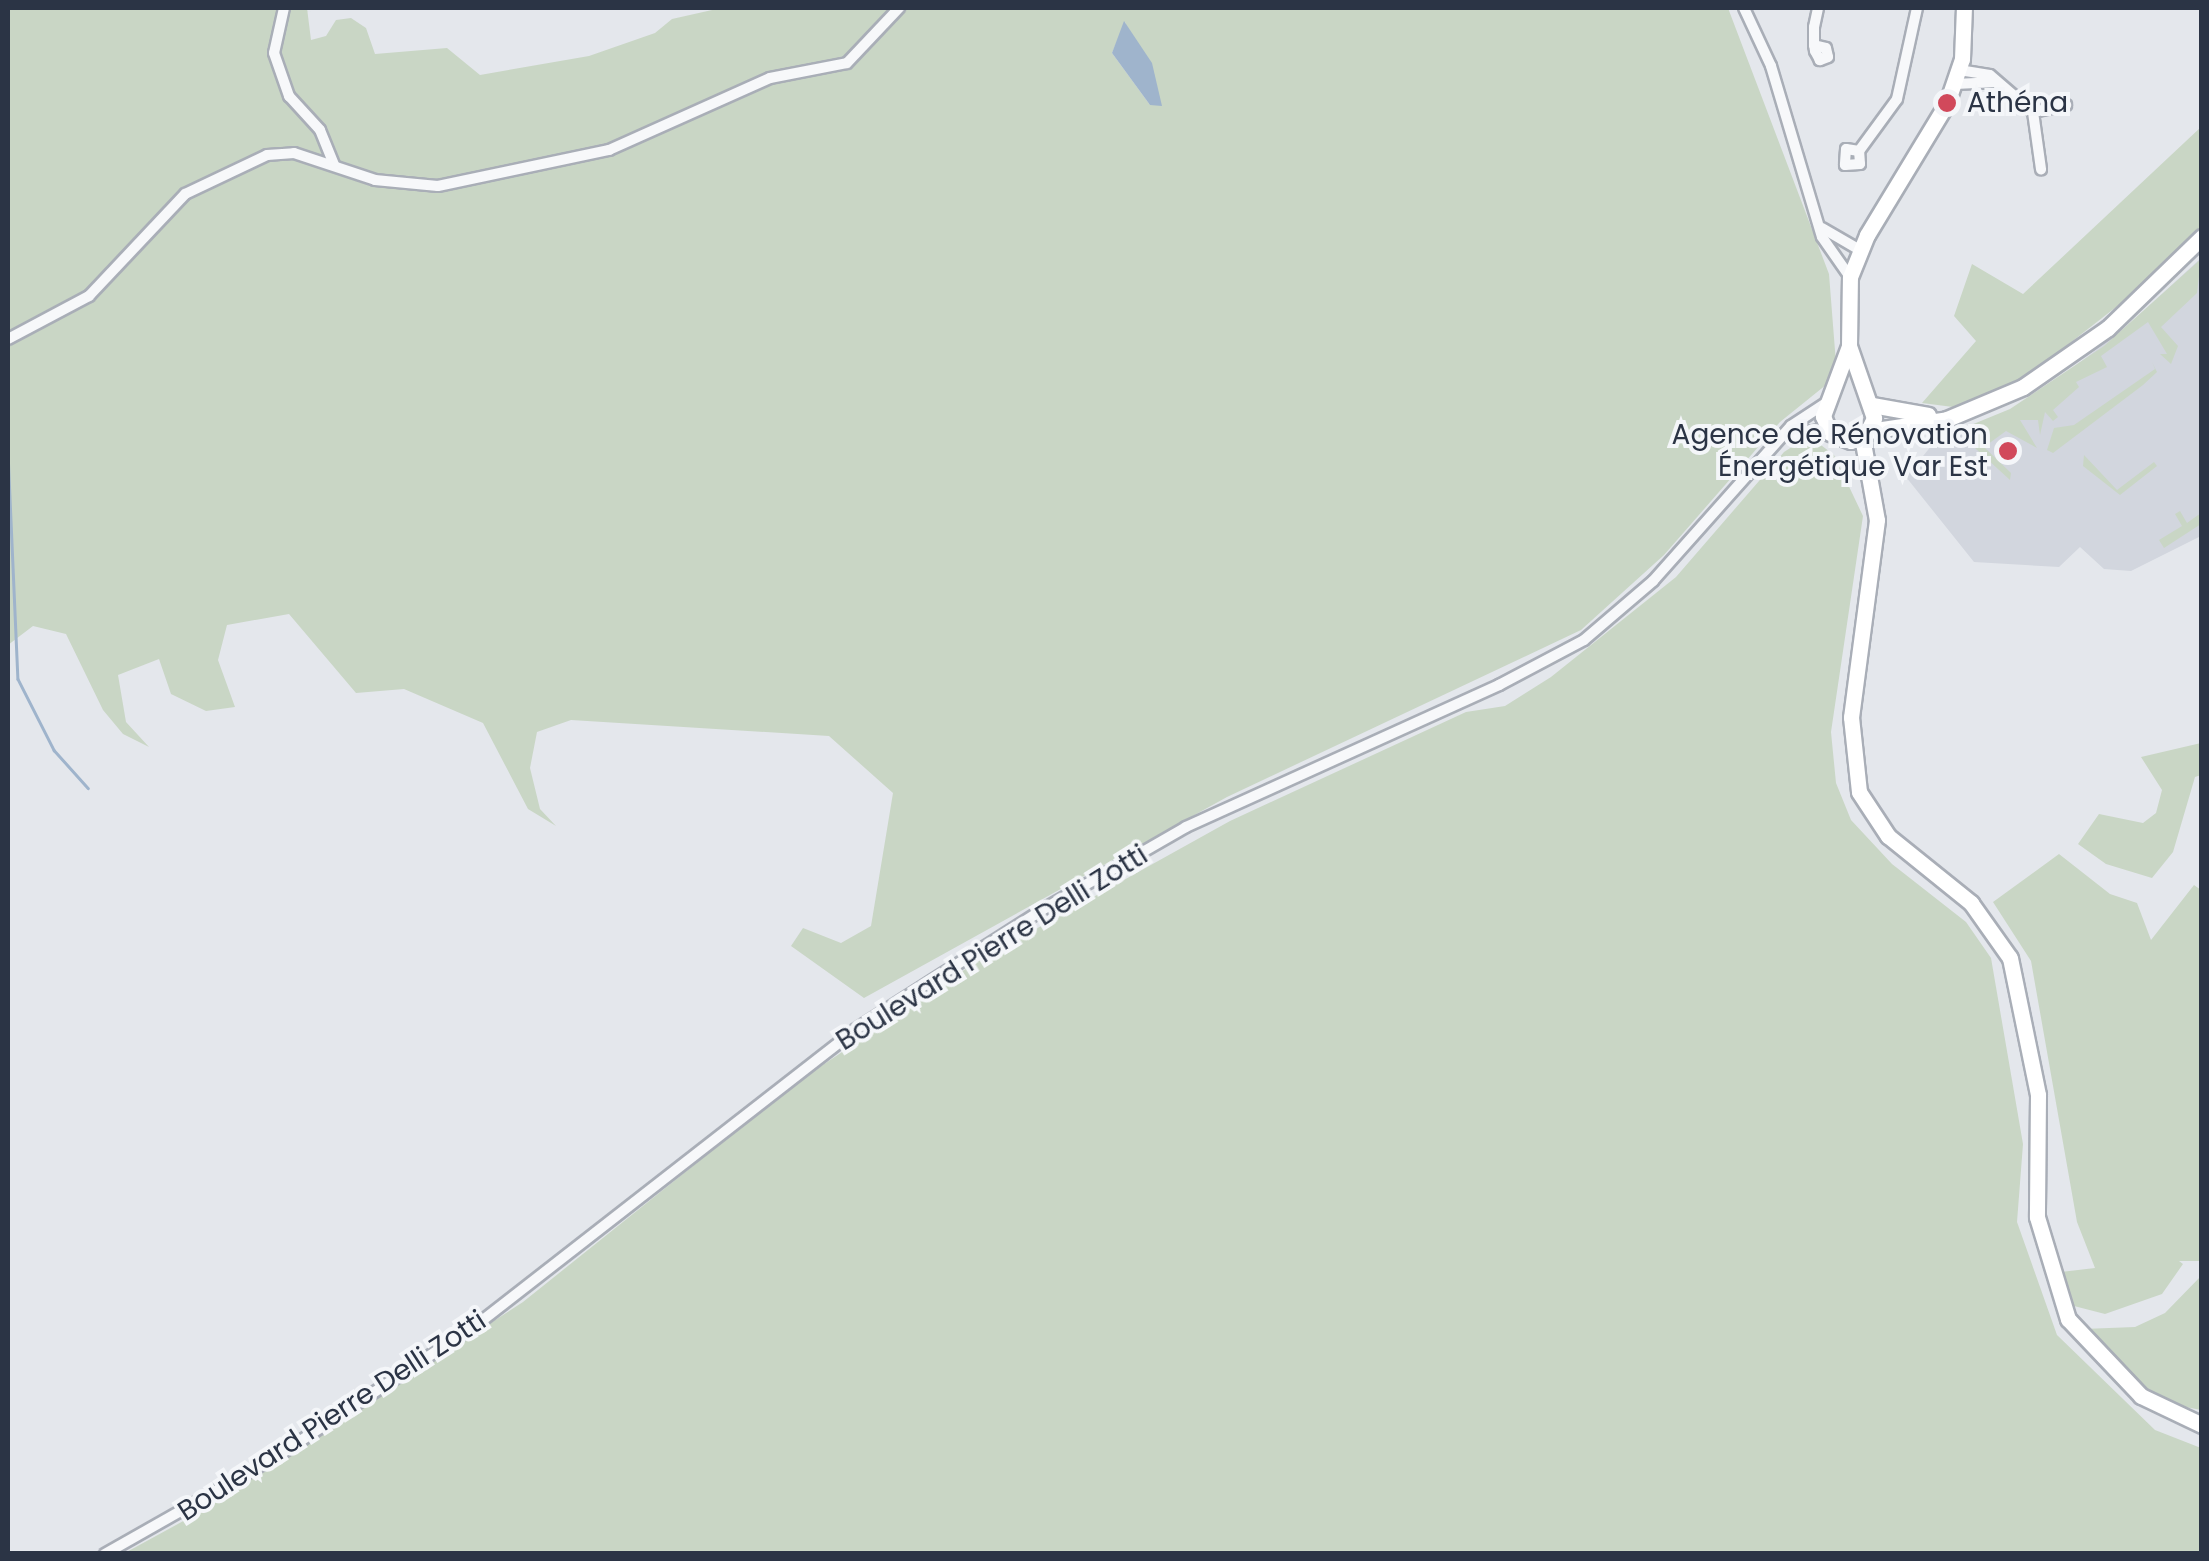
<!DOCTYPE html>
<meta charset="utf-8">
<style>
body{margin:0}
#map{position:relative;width:2209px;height:1561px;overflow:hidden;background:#e4e7ec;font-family:Poppins,sans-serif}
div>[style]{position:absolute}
.built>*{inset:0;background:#d2d6de}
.green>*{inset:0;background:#c9d6c5}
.water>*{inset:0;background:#9fb4cc}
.stream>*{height:2.5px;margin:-1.25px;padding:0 1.25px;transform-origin:1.25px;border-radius:1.25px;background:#9fb4cc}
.roads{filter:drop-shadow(2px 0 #a9aeb7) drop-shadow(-2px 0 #a9aeb7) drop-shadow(0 2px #a9aeb7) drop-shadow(0 -2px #a9aeb7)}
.street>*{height:10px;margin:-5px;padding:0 5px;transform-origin:5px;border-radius:5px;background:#f7f8fa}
.secondary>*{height:15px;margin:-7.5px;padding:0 7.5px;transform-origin:7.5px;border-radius:7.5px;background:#fff}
.dots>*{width:28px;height:28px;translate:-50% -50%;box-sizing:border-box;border:5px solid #f4f6f9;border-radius:50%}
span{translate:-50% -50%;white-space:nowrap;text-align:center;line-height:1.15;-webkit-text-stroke:8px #f4f6f9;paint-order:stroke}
.poi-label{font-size:28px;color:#2b3445}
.left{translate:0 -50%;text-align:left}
.right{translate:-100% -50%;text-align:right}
.street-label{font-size:28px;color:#2b3445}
.frame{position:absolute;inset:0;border:10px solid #2b3445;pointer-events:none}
</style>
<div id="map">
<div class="built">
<div style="clip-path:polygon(2201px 258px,2201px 536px,2131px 571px,2104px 569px,2080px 547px,2059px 567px,1974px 562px,1906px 477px,1932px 445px,2006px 418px,2124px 329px)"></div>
</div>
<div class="green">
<div style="clip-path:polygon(evenodd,8px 8px,307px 8px,311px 40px,326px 36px,336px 20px,351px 18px,366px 28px,375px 54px,447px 48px,480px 75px,589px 56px,655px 33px,672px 19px,721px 8px,1728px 8px,1829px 274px,1837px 376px,1780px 422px,1664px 555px,1581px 630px,1227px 797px,864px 998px,791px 946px,803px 928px,841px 943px,871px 926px,893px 793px,829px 736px,571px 720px,537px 732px,530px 768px,540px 809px,556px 826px,528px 809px,483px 723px,404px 689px,356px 693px,289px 614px,227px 625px,218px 660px,235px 707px,206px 711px,171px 694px,159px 659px,118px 675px,126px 722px,149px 747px,123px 734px,103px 710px,66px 634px,33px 626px,8px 645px,8px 8px,1125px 22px,1150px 105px,1112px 53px,1125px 22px)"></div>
<div style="clip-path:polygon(2201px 127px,2201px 230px,2157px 275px,2020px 382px,1953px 407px,1922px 403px,1976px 341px,1954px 316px,1972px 264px,2023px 294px)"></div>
<div style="clip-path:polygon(2201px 259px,2197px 293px,2161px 327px,2178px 346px,2171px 364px,2160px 354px,2167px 354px,2148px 322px,2101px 356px,2107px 367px,2076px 382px,2079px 387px,2053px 410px,2058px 417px,2053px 421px,2045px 412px,2040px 435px,2038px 420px,2020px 420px,2037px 448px,2006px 431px,1984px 447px,2011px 473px,2010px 480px,1963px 437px,1971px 425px,2010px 409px,2104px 346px)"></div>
<div style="clip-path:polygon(2152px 362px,2157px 372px,2143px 385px,2053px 453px,2047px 450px,2054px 428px,2074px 425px,2155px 369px)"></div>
<div style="clip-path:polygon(1809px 436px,1834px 455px,1863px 516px,1831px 732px,1836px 783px,1851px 820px,1892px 864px,1966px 922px,1991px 958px,2023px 1144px,2017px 1222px,2057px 1335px,2155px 1430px,2201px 1448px,2201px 1553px,123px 1554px,187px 1519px,523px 1302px,799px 1081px,973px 964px,1230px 821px,1466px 712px,1505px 706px,1551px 677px,1676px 577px,1784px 452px)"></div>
<div style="clip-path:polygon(2084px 455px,2117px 490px,2154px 462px,2157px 466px,2120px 495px,2083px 466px)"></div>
<div style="clip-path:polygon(2180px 511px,2187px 523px,2201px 513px,2201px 524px,2164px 548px,2159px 540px,2182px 526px,2175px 514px)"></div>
<div style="clip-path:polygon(2201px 743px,2201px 775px,2195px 777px,2173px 852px,2152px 878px,2106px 864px,2078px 844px,2099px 814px,2143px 823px,2156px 813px,2162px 790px,2141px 757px)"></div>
<div style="clip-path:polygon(2059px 854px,2110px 894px,2137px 903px,2151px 940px,2194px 885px,2201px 890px,2201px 1261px,2179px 1261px,2183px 1264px,2162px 1294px,2105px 1314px,2074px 1306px,2061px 1272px,2095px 1268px,2077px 1222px,2031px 961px,1993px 902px)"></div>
<div style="clip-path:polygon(2201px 1276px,2201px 1410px,2175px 1405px,2140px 1384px,2083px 1329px,2135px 1327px,2165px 1313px)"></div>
</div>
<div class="water">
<div style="clip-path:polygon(1124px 21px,1152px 63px,1162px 106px,1150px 105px,1112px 53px)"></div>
</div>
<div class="stream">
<div style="left:8px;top:452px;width:227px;rotate:87.5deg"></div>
<div style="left:18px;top:679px;width:80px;rotate:63.1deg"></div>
<div style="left:54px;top:750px;width:51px;rotate:48.2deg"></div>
</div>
<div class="roads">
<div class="street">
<div style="left:284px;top:8px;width:46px;rotate:102.5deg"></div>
<div style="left:274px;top:53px;width:46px;rotate:70.8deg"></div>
<div style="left:289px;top:96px;width:46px;rotate:47.6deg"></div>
<div style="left:320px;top:130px;width:38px;rotate:68deg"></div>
<div style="left:1744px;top:8px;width:64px;rotate:65deg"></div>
<div style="left:1771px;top:66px;width:178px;rotate:73.4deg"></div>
<div style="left:1822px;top:237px;width:49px;rotate:55deg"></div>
<div style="left:1814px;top:45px;width:12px;rotate:14deg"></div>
<div style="left:1826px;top:48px;width:9px;rotate:77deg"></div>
<div style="left:1828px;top:57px;width:9px;rotate:159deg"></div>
<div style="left:1820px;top:60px;width:10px;rotate:-119deg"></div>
<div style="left:1815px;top:51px;width:6px;rotate:-99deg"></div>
<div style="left:1814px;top:45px;width:18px;rotate:-90deg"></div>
<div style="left:1814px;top:27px;width:19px;rotate:-78deg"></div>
<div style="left:1959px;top:70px;width:31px;rotate:9deg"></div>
<div style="left:1990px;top:75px;width:57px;rotate:40.7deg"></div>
<div style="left:2033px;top:112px;width:58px;rotate:82deg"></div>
<div style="left:1955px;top:84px;width:42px;rotate:-2.7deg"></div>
<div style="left:2033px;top:112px;width:34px;rotate:-12deg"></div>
<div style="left:1859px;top:151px;width:13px;rotate:-171deg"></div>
<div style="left:1846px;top:149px;width:16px;rotate:94deg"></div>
<div style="left:1845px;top:165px;width:15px;rotate:-4deg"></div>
<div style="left:1860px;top:164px;width:13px;rotate:-94deg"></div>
<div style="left:1859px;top:151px;width:64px;rotate:-53.8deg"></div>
<div style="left:1897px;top:99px;width:93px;rotate:-77.6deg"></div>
<div style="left:1822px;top:228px;width:44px;rotate:30.1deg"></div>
<div style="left:8px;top:339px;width:92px;rotate:-28deg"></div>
<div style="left:89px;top:296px;width:140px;rotate:-46.7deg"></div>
<div style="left:185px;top:194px;width:91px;rotate:-25.4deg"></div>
<div style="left:267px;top:155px;width:27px;rotate:-4deg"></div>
<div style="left:294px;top:153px;width:85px;rotate:18.4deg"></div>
<div style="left:375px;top:180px;width:63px;rotate:5.4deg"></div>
<div style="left:438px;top:186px;width:175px;rotate:-11.9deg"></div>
<div style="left:609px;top:150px;width:176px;rotate:-24.1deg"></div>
<div style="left:770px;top:78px;width:78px;rotate:-11deg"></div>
<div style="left:847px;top:63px;width:76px;rotate:-46.6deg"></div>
<div style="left:1785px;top:435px;width:41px;rotate:-8.3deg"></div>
<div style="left:105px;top:1554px;width:200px;rotate:-29.6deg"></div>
<div style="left:279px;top:1455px;width:240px;rotate:-33.4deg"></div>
<div style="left:479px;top:1323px;width:478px;rotate:-37.9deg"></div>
<div style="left:856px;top:1029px;width:227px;rotate:-32.6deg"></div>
<div style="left:1047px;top:907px;width:160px;rotate:-29.9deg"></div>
<div style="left:1186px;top:827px;width:344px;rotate:-24.4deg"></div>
<div style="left:1499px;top:685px;width:96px;rotate:-27.9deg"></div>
<div style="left:1584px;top:640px;width:91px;rotate:-40.5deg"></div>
<div style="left:1653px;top:581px;width:208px;rotate:-48.3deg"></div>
<div style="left:1791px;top:426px;width:42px;rotate:-33.3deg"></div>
</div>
<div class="secondary">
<div style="left:1849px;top:346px;width:75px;rotate:110.4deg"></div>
<div style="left:1823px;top:416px;width:18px;rotate:68deg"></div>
<div style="left:1830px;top:433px;width:22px;rotate:21deg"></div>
<div style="left:1851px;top:441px;width:17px;rotate:-25deg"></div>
<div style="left:1866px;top:434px;width:18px;rotate:-63deg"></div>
<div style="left:1874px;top:418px;width:76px;rotate:-109.1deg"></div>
<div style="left:1849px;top:346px;width:69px;rotate:-89.2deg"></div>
<div style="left:1850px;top:277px;width:45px;rotate:-68deg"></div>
<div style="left:1867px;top:235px;width:154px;rotate:-58.8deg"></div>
<div style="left:1947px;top:103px;width:46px;rotate:-71.2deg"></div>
<div style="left:1962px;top:59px;width:51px;rotate:-87.8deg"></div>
<div style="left:1872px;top:405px;width:57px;rotate:10.1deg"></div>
<div style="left:1869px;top:431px;width:79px;rotate:-8.7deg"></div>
<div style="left:1947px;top:419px;width:82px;rotate:-22.8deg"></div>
<div style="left:2023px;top:387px;width:103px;rotate:-34.8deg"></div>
<div style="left:2108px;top:328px;width:131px;rotate:-44.1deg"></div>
<div style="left:1862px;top:437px;width:84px;rotate:79.8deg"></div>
<div style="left:1877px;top:520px;width:199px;rotate:97.5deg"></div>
<div style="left:1851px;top:717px;width:75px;rotate:83.9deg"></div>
<div style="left:1859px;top:792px;width:53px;rotate:56.6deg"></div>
<div style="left:1888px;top:836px;width:107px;rotate:38.9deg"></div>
<div style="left:1971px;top:903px;width:67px;rotate:54.7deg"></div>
<div style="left:2010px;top:958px;width:140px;rotate:78.4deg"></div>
<div style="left:2038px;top:1095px;width:122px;rotate:90.5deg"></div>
<div style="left:2037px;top:1217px;width:107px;rotate:73.1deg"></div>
<div style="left:2068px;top:1319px;width:106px;rotate:46.5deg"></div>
<div style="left:2141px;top:1396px;width:68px;rotate:25.4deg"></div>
</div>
</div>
<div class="dots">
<div style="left:1947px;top:103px;background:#d1495b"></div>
<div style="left:2008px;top:451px;background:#d1495b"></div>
</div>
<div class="poi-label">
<span class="left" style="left:1967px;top:103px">Athéna</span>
<span class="right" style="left:1988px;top:451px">Agence de Rénovation<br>Énergétique Var Est</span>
</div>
<div class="street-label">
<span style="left:992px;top:948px;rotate:-32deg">Boulevard Pierre Delli Zotti</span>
<span style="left:332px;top:1416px;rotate:-33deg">Boulevard Pierre Delli Zotti</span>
</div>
<div class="frame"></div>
</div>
